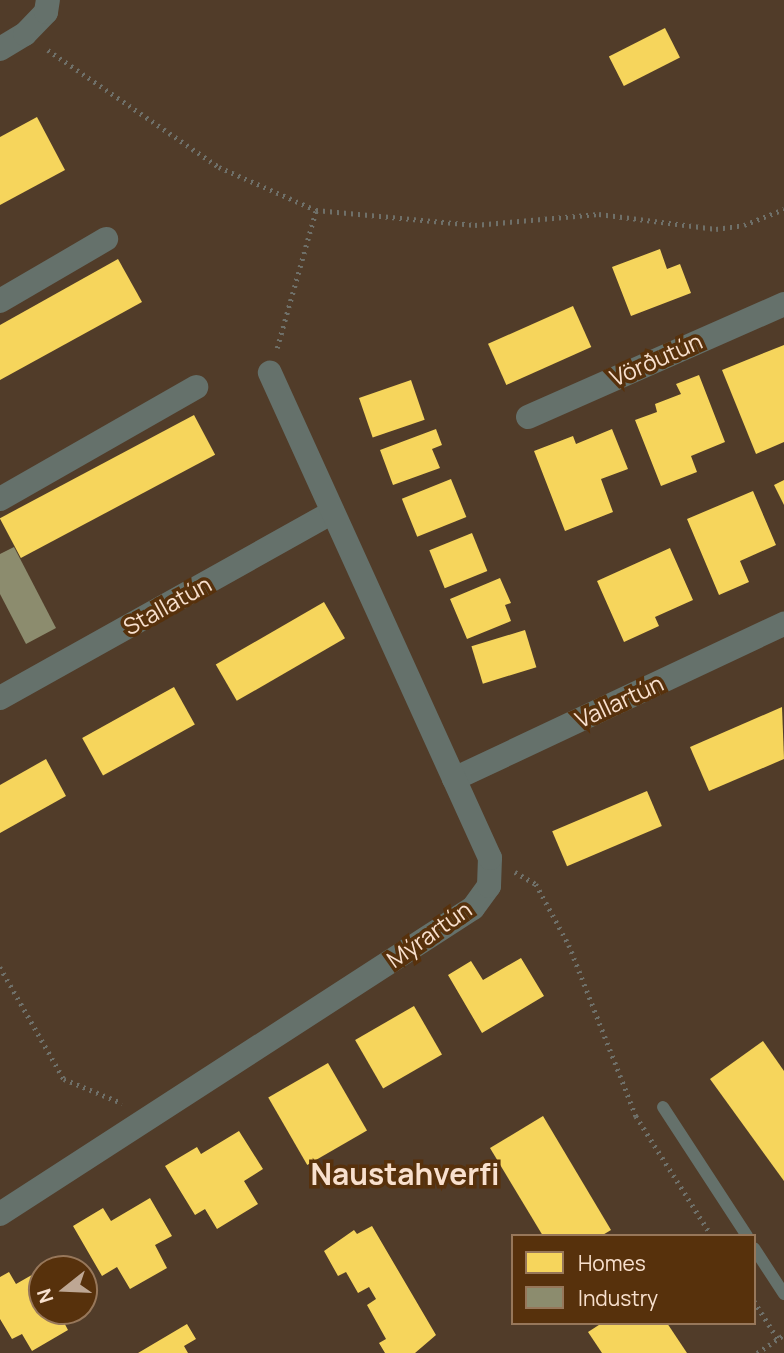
<!DOCTYPE html>
<meta charset="utf-8">
<style>
body{margin:0}
#map{position:relative;width:784px;height:1353px;overflow:hidden;background:#513c29;font-family:Manrope,sans-serif}
div>[style]{position:absolute}
.homes>*{inset:0;background:#f6d55c;transform-origin:0 0}
.industry>*{inset:0;background:#8c8c6e}
.path>*{height:4.5px;margin-top:-2.25px;transform-origin:0;background:repeating-linear-gradient(90deg,#6f7069 0 2px,transparent 0 7px)}
.lane>*{height:12px;margin:-6px;padding:0 6px;transform-origin:6px;border-radius:6px;background:#65716b}
.street>*{height:24px;margin:-12px;padding:0 12px;transform-origin:12px;border-radius:12px;background:#65716b}
span{translate:-50% -50%;white-space:nowrap;text-align:center;line-height:1.15;-webkit-text-stroke:7px #57310c;paint-order:stroke}
.street-label{font-size:23px;color:#f8e0ce}
.district-label{font-size:30px;color:#f8e0ce;font-weight:700}
.legend{position:absolute;left:511px;top:1234px;width:245px;height:91px;box-sizing:border-box;background:#57310c;border:2px solid #97775a;margin:0;padding:9px 12px;list-style:none;font-size:21px;color:#f8e0ce}
.legend li{display:flex;align-items:center;gap:14px;height:35px}
.legend b{width:35px;border:2px solid #97775a}
.north{position:absolute;left:28px;top:1255px;width:70px;height:70px;box-sizing:border-box;background:#57310c;border:2px solid #97775a;border-radius:50%;rotate:252deg;font-size:19px;font-weight:700;line-height:28px;text-align:center;color:#f8e0ce}
.north::after{content:'';display:block;margin:auto;width:24px;height:32px;background:#bea794;clip-path:polygon(50% 0,100% 100%,50% 72%,0 100%)}
</style>
<div id="map">
<div class="homes">
<div style="left:665px;top:28px;width:33px;height:63px;rotate:63deg"></div>
<div style="clip-path:polygon(37px 117px,65px 170px,0 205px,0 137px)"></div>
<div style="clip-path:polygon(660px 249px,667px 269px,680px 264px,691px 293px,631px 316px,612px 267px)"></div>
<div style="clip-path:polygon(118px 259px,142px 302px,0 380px,0 325px)"></div>
<div style="left:573px;top:306px;width:45px;height:93px;rotate:66deg"></div>
<div style="clip-path:polygon(784px 345px,784px 442px,756px 454px,722px 370px)"></div>
<div style="clip-path:polygon(699px 375px,725px 442px,691px 456px,697px 472px,661px 486px,635px 420px,657px 412px,655px 404px,681px 394px,676px 384px)"></div>
<div style="left:411px;top:380px;width:42px;height:55px;rotate:71deg"></div>
<div style="left:194px;top:415px;width:45px;height:220px;rotate:62deg"></div>
<div style="clip-path:polygon(436px 429px,442px 445px,432px 449px,440px 468px,393px 485px,380px 450px)"></div>
<div style="clip-path:polygon(612px 429px,628px 469px,601px 479px,613px 512px,565px 531px,534px 451px,573px 436px,576px 444px)"></div>
<div style="left:451px;top:479px;width:41px;height:53px;rotate:68deg"></div>
<div style="clip-path:polygon(784px 480px,784px 505px,774px 485px)"></div>
<div style="clip-path:polygon(753px 491px,776px 545px,740px 561px,749px 582px,719px 595px,687px 519px)"></div>
<div style="left:472px;top:533px;width:41px;height:46px;rotate:68deg"></div>
<div style="clip-path:polygon(670px 548px,693px 600px,655px 617px,659px 626px,624px 642px,597px 581px)"></div>
<div style="clip-path:polygon(500px 578px,511px 603px,505px 605px,511px 621px,467px 639px,450px 599px)"></div>
<div style="left:324px;top:602px;width:42px;height:125px;rotate:60deg"></div>
<div style="left:525px;top:630px;width:39px;height:56px;rotate:73deg"></div>
<div style="left:174px;top:687px;width:43px;height:105px;rotate:61deg"></div>
<div style="clip-path:polygon(782px 707px,784px 759px,709px 791px,690px 747px)"></div>
<div style="clip-path:polygon(46px 759px,66px 796px,0 833px,0 785px)"></div>
<div style="left:647px;top:791px;width:38px;height:103px;rotate:67deg"></div>
<div style="clip-path:polygon(521px 958px,544px 996px,482px 1033px,448px 975px,471px 961px,483px 980px)"></div>
<div style="left:414px;top:1006px;width:56px;height:68px;rotate:60deg"></div>
<div style="clip-path:polygon(763px 1041px,784px 1071px,784px 1181px,710px 1079px)"></div>
<div style="left:328px;top:1063px;width:78px;height:69px;rotate:60deg"></div>
<div style="clip-path:polygon(543px 1116px,611px 1230px,601px 1236px,543px 1236px,490px 1148px)"></div>
<div style="clip-path:polygon(239px 1131px,263px 1169px,244px 1181px,258px 1204px,217px 1229px,205px 1209px,195px 1215px,165px 1166px,197px 1147px,201px 1154px)"></div>
<div style="clip-path:polygon(150px 1198px,172px 1236px,155px 1245px,167px 1268px,130px 1289px,117px 1267px,102px 1276px,73px 1226px,103px 1208px,111px 1221px)"></div>
<div style="clip-path:polygon(372px 1226px,436px 1335px,415px 1353px,385px 1353px,379px 1343px,386px 1339px,367px 1305px,376px 1299px,369px 1287px,358px 1293px,346px 1272px,338px 1276px,324px 1251px,354px 1230px,357px 1234px)"></div>
<div style="clip-path:polygon(58px 1260px,63px 1269px,42px 1269px,42px 1311px,58px 1311px,68px 1330px,32px 1351px,22px 1334px,12px 1339px,0 1319px,0 1277px,9px 1272px,16px 1284px)"></div>
<div style="clip-path:polygon(602px 1323px,667px 1323px,687px 1353px,602px 1353px,588px 1332px)"></div>
<div style="clip-path:polygon(187px 1324px,196px 1339px,184px 1346px,188px 1353px,138px 1353px)"></div>
</div>
<div class="industry">
<div style="clip-path:polygon(14px 547px,56px 628px,26px 644px,0 594px,0 554px)"></div>
</div>
<div class="path">
<div style="left:48px;top:50px;width:207px;rotate:34.4deg"></div>
<div style="left:219px;top:167px;width:106px;rotate:23.9deg"></div>
<div style="left:316px;top:210px;width:160px;rotate:5.4deg"></div>
<div style="left:475px;top:225px;width:124px;rotate:-5.1deg"></div>
<div style="left:599px;top:214px;width:118px;rotate:7.3deg"></div>
<div style="left:716px;top:229px;width:28px;rotate:-8deg"></div>
<div style="left:744px;top:225px;width:43px;rotate:-21.8deg"></div>
<div style="left:277px;top:348px;width:143px;rotate:-74.2deg"></div>
<div style="left:515px;top:872px;width:24px;rotate:30deg"></div>
<div style="left:536px;top:884px;width:69px;rotate:61.6deg"></div>
<div style="left:569px;top:945px;width:184px;rotate:68.6deg"></div>
<div style="left:636px;top:1116px;width:142px;rotate:57.7deg"></div>
<div style="left:0;top:967px;width:129px;rotate:60.3deg"></div>
<div style="left:64px;top:1079px;width:63px;rotate:22.5deg"></div>
<div style="left:754px;top:1301px;width:45px;rotate:57.7deg"></div>
<div style="left:757px;top:1353px;width:32px;rotate:-34deg"></div>
</div>
<div class="lane">
<div style="left:663px;top:1107px;width:154px;rotate:56.9deg"></div>
<div style="left:754px;top:1248px;width:55px;rotate:56.9deg"></div>
</div>
<div class="street">
<div style="left:0;top:49px;width:29px;rotate:-31deg"></div>
<div style="left:25px;top:34px;width:30px;rotate:-46deg"></div>
<div style="left:46px;top:12px;width:12px;rotate:-81deg"></div>
<div style="left:0;top:301px;width:123px;rotate:-30.3deg"></div>
<div style="left:528px;top:417px;width:280px;rotate:-23.8deg"></div>
<div style="left:0;top:499px;width:226px;rotate:-29.7deg"></div>
<div style="left:0;top:698px;width:381px;rotate:-29.2deg"></div>
<div style="left:454px;top:779px;width:365px;rotate:-25.2deg"></div>
<div style="left:0;top:1214px;width:563px;rotate:-32.9deg"></div>
<div style="left:473px;top:908px;width:27px;rotate:-54deg"></div>
<div style="left:489px;top:886px;width:28px;rotate:-88deg"></div>
<div style="left:490px;top:858px;width:533px;rotate:-114.4deg"></div>
</div>
<div class="street-label">
<span style="left:656px;top:359px;rotate:-24deg">Vörðutún</span>
<span style="left:167px;top:605px;rotate:-29deg">Stallatún</span>
<span style="left:619px;top:701px;rotate:-25deg">Vallartún</span>
<span style="left:429px;top:934px;rotate:-35deg">Mýrartún</span>
</div>
<div class="district-label">
<span style="left:405px;top:1174px">Naustahverfi</span>
</div>
<ul class="legend">
<li><b style="height:19px;background:#f6d55c"></b>Homes</li>
<li><b style="height:19px;background:#8c8c6e"></b>Industry</li>
</ul>
<div class="north">N</div>
</div>
